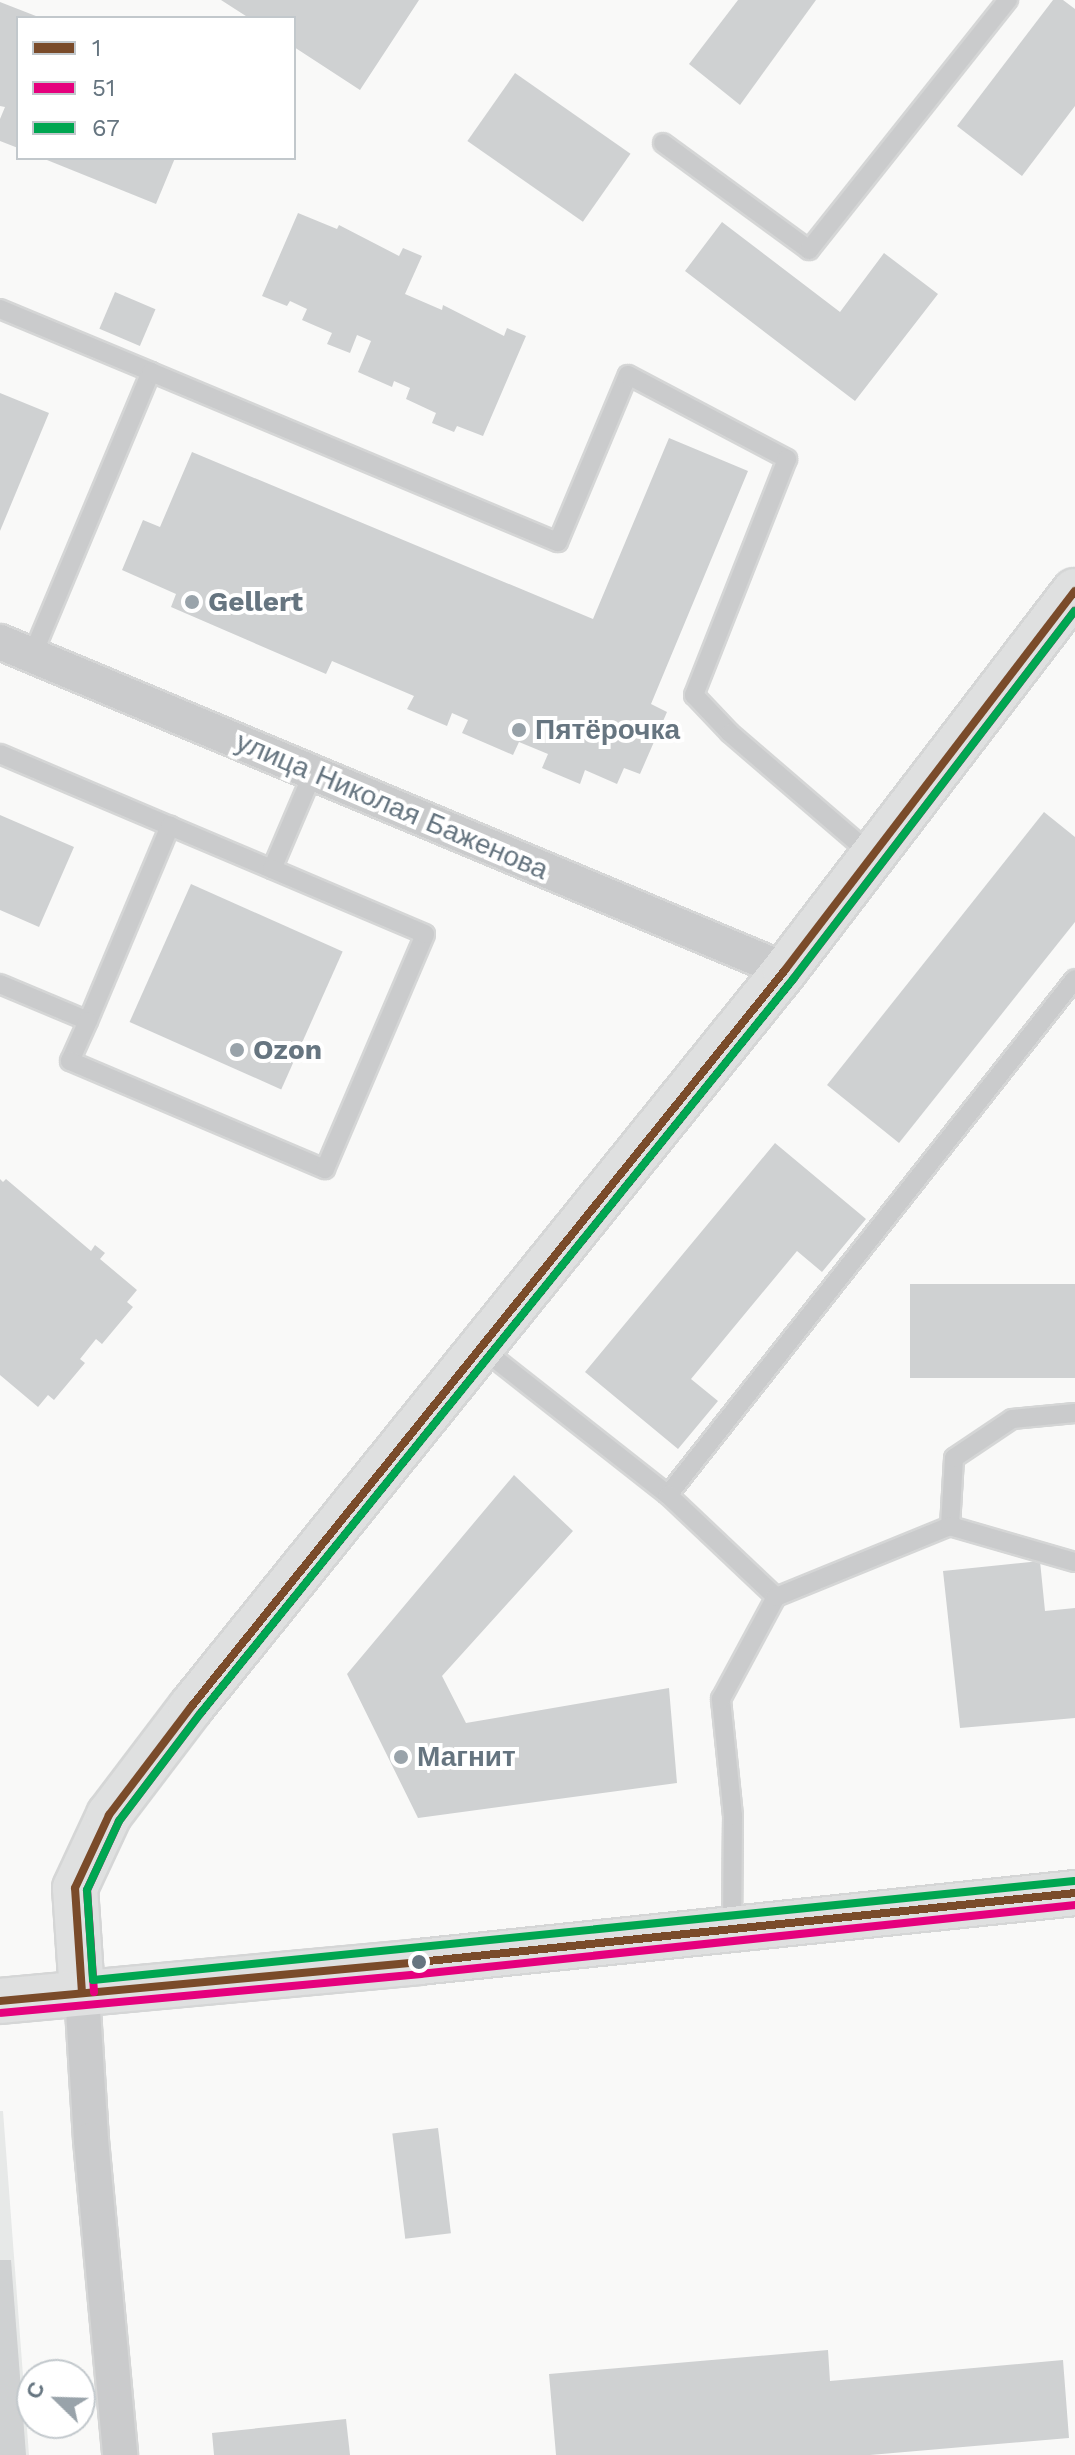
<!DOCTYPE html>
<meta charset="utf-8">
<style>
body{margin:0}
#map{position:relative;width:1075px;height:2455px;overflow:hidden;background:#f9f9f8;font-family:"Work Sans",sans-serif}
div>[style]{position:absolute}
.built>*{inset:0;background:#e7e9e8}
.building>*{inset:0;background:#cfd1d2;transform-origin:0 0}
.roads{filter:drop-shadow(2px 0 #d5d6d6) drop-shadow(-2px 0 #d5d6d6) drop-shadow(0 2px #d5d6d6) drop-shadow(0 -2px #d5d6d6)}
.lane>*{height:18px;margin:-9px;padding:0 9px;transform-origin:9px;border-radius:9px;background:#cacbcc}
.street>*{height:34px;margin:-17px;padding:0 17px;transform-origin:17px;border-radius:17px;background:#cacbcc}
.secondary>*{height:44px;margin:-22px;padding:0 22px;transform-origin:22px;border-radius:22px;background:#dfe0e0}
.primary>*{height:44px;margin:-22px;padding:0 22px;transform-origin:22px;border-radius:22px;background:#dfe0e0}
.bus-1>*{height:8px;margin:-4px;padding:0 4px;transform-origin:4px;border-radius:4px;background:#7a4b2a}
.bus-2>*{height:8px;margin:-4px;padding:0 4px;transform-origin:4px;border-radius:4px;background:#e5007d}
.bus-3>*{height:8px;margin:-4px;padding:0 4px;transform-origin:4px;border-radius:4px;background:#00a651}
.dots>*{width:22px;height:22px;translate:-50% -50%;box-sizing:border-box;border:4px solid #fff;border-radius:50%}
span{translate:-50% -50%;white-space:nowrap;text-align:center;line-height:1.15;-webkit-text-stroke:8px #fff;paint-order:stroke}
.poi-label{font-size:28px;color:#667580;font-weight:700}
.left{translate:0 -50%;text-align:left}
.street-label{font-size:28px;color:#667580}
.legend{position:absolute;left:16px;top:16px;width:280px;height:144px;box-sizing:border-box;background:#fff;border:2px solid #c2c8cc;margin:0;padding:10px 14px;list-style:none;font-size:24px;color:#667580}
.legend li{display:flex;align-items:center;gap:16px;height:40px}
.legend b{width:40px;border:2px solid #c2c8cc}
.north{position:absolute;left:16px;top:2359px;width:80px;height:80px;box-sizing:border-box;background:#fff;border:2px solid #c2c8cc;border-radius:50%;rotate:293deg;font-size:22px;font-weight:700;line-height:32px;text-align:center;color:#667580}
.north::after{content:'';display:block;margin:auto;width:28px;height:36px;background:#99a3aa;clip-path:polygon(50% 0,100% 100%,50% 72%,0 100%)}
</style>
<div id="map">
<div class="built">
<div style="clip-path:polygon(0 2111px,3px 2111px,29px 2455px,0 2455px)"></div>
</div>
<div class="building">
<div style="clip-path:polygon(221px 0,419px 0,360px 90px,294px 47px,294px 18px,249px 18px)"></div>
<div style="clip-path:polygon(738px 0,816px 0,740px 105px,689px 64px)"></div>
<div style="clip-path:polygon(1053px 0,1063px 0,1075px 9px,1075px 106px,1022px 176px,957px 126px)"></div>
<div style="clip-path:polygon(0 2px,41px 18px,18px 18px,18px 148px,0 141px,0 119px,5px 107px,0 106px)"></div>
<div style="left:515px;top:73px;width:141px;height:83px;rotate:35deg"></div>
<div style="clip-path:polygon(42px 158px,175px 158px,156px 204px)"></div>
<div style="clip-path:polygon(298px 213px,337px 229px,339px 225px,399px 256px,403px 248px,422px 256px,405px 294px,442px 310px,443px 305px,504px 336px,507px 328px,526px 336px,483px 436px,457px 426px,454px 432px,432px 423px,436px 413px,406px 399px,410px 388px,394px 381px,392px 387px,358px 372px,371px 341px,357px 335px,350px 353px,327px 344px,332px 333px,302px 320px,307px 309px,290px 301px,287px 306px,262px 296px)"></div>
<div style="clip-path:polygon(722px 222px,840px 312px,884px 253px,938px 294px,855px 401px,685px 271px)"></div>
<div style="left:115px;top:292px;width:44px;height:40px;rotate:23deg"></div>
<div style="clip-path:polygon(0 393px,49px 413px,0 531px)"></div>
<div style="clip-path:polygon(669px 438px,748px 471px,651px 704px,667px 712px,640px 774px,624px 768px,617px 784px,585px 770px,580px 784px,542px 768px,548px 754px,519px 742px,513px 755px,462px 733px,468px 720px,452px 713px,447px 726px,407px 709px,414px 696px,332px 661px,326px 674px,171px 607px,176px 594px,122px 570px,143px 520px,160px 527px,192px 452px,593px 619px)"></div>
<div style="clip-path:polygon(1044px 812px,1075px 837px,1075px 922px,899px 1143px,827px 1085px)"></div>
<div style="clip-path:polygon(0 815px,74px 847px,39px 927px,0 910px)"></div>
<div style="left:191px;top:884px;width:166px;height:151px;rotate:24deg"></div>
<div style="clip-path:polygon(775px 1143px,866px 1219px,822px 1272px,797px 1251px,691px 1379px,718px 1401px,678px 1449px,585px 1372px)"></div>
<div style="clip-path:polygon(0 1179px,3px 1182px,6px 1179px,91px 1251px,95px 1245px,105px 1253px,100px 1259px,137px 1290px,127px 1302px,133px 1307px,102px 1344px,96px 1339px,80px 1359px,85px 1363px,54px 1400px,48px 1395px,38px 1407px,0 1375px)"></div>
<div style="left:1075px;top:1284px;width:94px;height:165px;rotate:90deg"></div>
<div style="clip-path:polygon(514px 1475px,573px 1531px,442px 1676px,466px 1723px,669px 1688px,677px 1783px,418px 1818px,347px 1674px)"></div>
<div style="clip-path:polygon(1040px 1561px,1045px 1611px,1075px 1608px,1075px 1718px,960px 1728px,943px 1571px)"></div>
<div style="left:438px;top:2128px;width:106px;height:46px;rotate:83deg"></div>
<div style="clip-path:polygon(0 2260px,11px 2260px,26px 2455px,0 2455px)"></div>
<div style="clip-path:polygon(828px 2350px,830px 2381px,1063px 2360px,1069px 2438px,870px 2455px,556px 2455px,549px 2374px)"></div>
<div style="clip-path:polygon(346px 2419px,350px 2455px,214px 2455px,212px 2433px)"></div>
</div>
<div class="roads">
<div class="lane">
<div style="left:663px;top:143px;width:181px;rotate:36.2deg"></div>
<div style="left:809px;top:250px;width:320px;rotate:-51.5deg"></div>
<div style="left:0;top:309px;width:164px;rotate:22.6deg"></div>
<div style="left:32px;top:656px;width:308px;rotate:-67.3deg"></div>
<div style="left:151px;top:372px;width:441px;rotate:22.7deg"></div>
<div style="left:558px;top:542px;width:181px;rotate:-67.3deg"></div>
<div style="left:628px;top:375px;width:180px;rotate:27.8deg"></div>
<div style="left:787px;top:459px;width:254px;rotate:111.5deg"></div>
<div style="left:694px;top:695px;width:52px;rotate:46.5deg"></div>
<div style="left:730px;top:733px;width:187px;rotate:40.7deg"></div>
<div style="left:0;top:754px;width:185px;rotate:23deg"></div>
<div style="left:0;top:984px;width:95px;rotate:22.8deg"></div>
<div style="left:88px;top:1021px;width:212px;rotate:-67.2deg"></div>
<div style="left:170px;top:826px;width:111px;rotate:22.9deg"></div>
<div style="left:272px;top:869px;width:104px;rotate:-66.9deg"></div>
<div style="left:88px;top:1021px;width:44px;rotate:114.2deg"></div>
<div style="left:70px;top:1061px;width:277px;rotate:23deg"></div>
<div style="left:325px;top:1169px;width:255px;rotate:-66.9deg"></div>
<div style="left:425px;top:934px;width:166px;rotate:-157deg"></div>
<div style="left:480px;top:1347px;width:239px;rotate:38.2deg"></div>
<div style="left:668px;top:1495px;width:657px;rotate:-51.74deg"></div>
<div style="left:668px;top:1495px;width:149px;rotate:43.4deg"></div>
<div style="left:950px;top:1526px;width:68px;rotate:-86.6deg"></div>
<div style="left:954px;top:1458px;width:70px;rotate:-33.9deg"></div>
<div style="left:1012px;top:1419px;width:63px;rotate:-5.4deg"></div>
<div style="left:732px;top:1930px;width:114px;rotate:-89.5deg"></div>
<div style="left:733px;top:1816px;width:118px;rotate:-95.9deg"></div>
<div style="left:721px;top:1699px;width:116px;rotate:-61.7deg"></div>
<div style="left:776px;top:1597px;width:188px;rotate:-22.2deg"></div>
<div style="left:950px;top:1526px;width:130px;rotate:16.1deg"></div>
</div>
<div class="street">
<div style="left:0;top:642px;width:851px;rotate:22.68deg"></div>
<div style="left:82px;top:1993px;width:147px;rotate:86.5deg"></div>
<div style="left:91px;top:2140px;width:316px;rotate:84.7deg"></div>
</div>
<div class="secondary">
<div style="left:82px;top:1993px;width:105px;rotate:-93.8deg"></div>
<div style="left:75px;top:1888px;width:81px;rotate:-65deg"></div>
<div style="left:109px;top:1815px;width:136px;rotate:-52.8deg"></div>
<div style="left:191px;top:1707px;width:947px;rotate:-51.13deg"></div>
<div style="left:785px;top:970px;width:477px;rotate:-52.6deg"></div>
</div>
<div class="primary">
<div style="left:0;top:2001px;width:421px;rotate:-5.3deg"></div>
<div style="left:419px;top:1962px;width:660px;rotate:-6deg"></div>
</div>
</div>
<div class="bus-1">
<div style="left:82px;top:1993px;width:105px;rotate:-93.8deg"></div>
<div style="left:75px;top:1888px;width:81px;rotate:-65deg"></div>
<div style="left:109px;top:1815px;width:136px;rotate:-52.8deg"></div>
<div style="left:191px;top:1707px;width:947px;rotate:-51.13deg"></div>
<div style="left:785px;top:970px;width:477px;rotate:-52.6deg"></div>
<div style="left:0;top:2001px;width:421px;rotate:-5.3deg"></div>
<div style="left:419px;top:1962px;width:660px;rotate:-6deg"></div>
</div>
<div class="bus-2">
<div style="left:94px;top:1992px;width:102px;rotate:-93.9deg"></div>
<div style="left:87px;top:1890px;width:76px;rotate:-65.1deg"></div>
<div style="left:119px;top:1821px;width:134px;rotate:-52.9deg"></div>
<div style="left:200px;top:1714px;width:946px;rotate:-51.09deg"></div>
<div style="left:794px;top:978px;width:462px;rotate:-52.6deg"></div>
<div style="left:1px;top:2013px;width:421px;rotate:-5.3deg"></div>
<div style="left:420px;top:1974px;width:659px;rotate:-6.01deg"></div>
</div>
<div class="bus-3">
<div style="left:1074px;top:1881px;width:986px;rotate:174.24deg"></div>
<div style="left:93px;top:1980px;width:90px;rotate:-93.8deg"></div>
<div style="left:87px;top:1890px;width:76px;rotate:-65.1deg"></div>
<div style="left:119px;top:1821px;width:134px;rotate:-52.9deg"></div>
<div style="left:200px;top:1714px;width:946px;rotate:-51.09deg"></div>
<div style="left:794px;top:978px;width:462px;rotate:-52.6deg"></div>
</div>
<div class="dots">
<div style="left:192px;top:602px;background:#99a3aa"></div>
<div style="left:519px;top:730px;background:#99a3aa"></div>
<div style="left:237px;top:1050px;background:#99a3aa"></div>
<div style="left:401px;top:1757px;background:#99a3aa"></div>
<div style="left:419px;top:1962px;background:#667580"></div>
</div>
<div class="poi-label">
<span class="left" style="left:208px;top:602px">Gellert</span>
<span class="left" style="left:535px;top:730px">Пятёрочка</span>
<span class="left" style="left:253px;top:1050px">Ozon</span>
<span class="left" style="left:417px;top:1757px">Магнит</span>
</div>
<div class="street-label">
<span style="left:392px;top:806px;rotate:23deg">улица Николая Баженова</span>
</div>
<ul class="legend">
<li><b style="height:10px;background:#7a4b2a"></b>1</li>
<li><b style="height:10px;background:#e5007d"></b>51</li>
<li><b style="height:10px;background:#00a651"></b>67</li>
</ul>
<div class="north">С</div>
</div>
